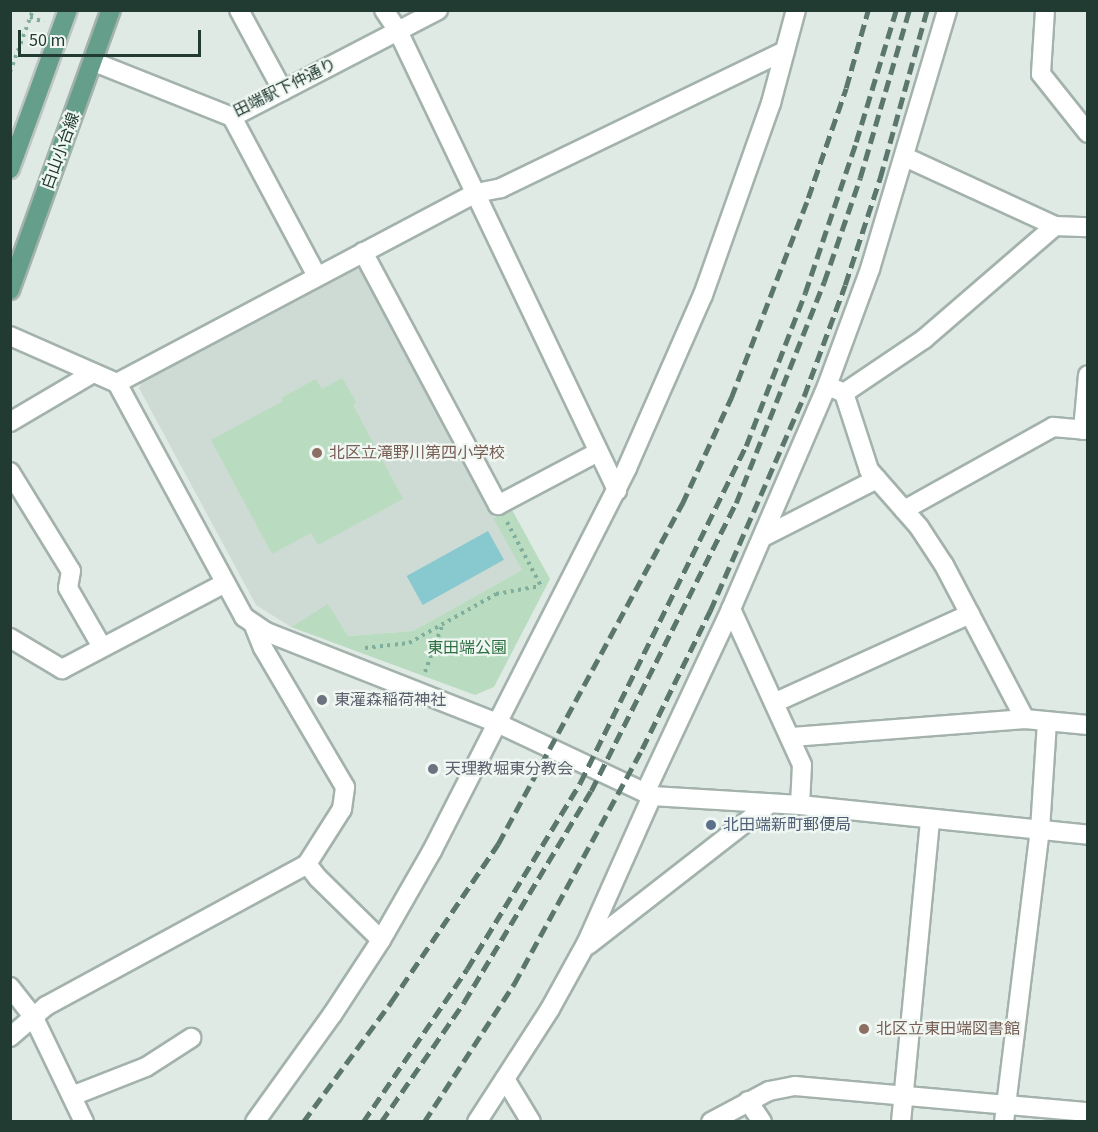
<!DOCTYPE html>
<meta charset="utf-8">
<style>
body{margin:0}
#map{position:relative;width:1098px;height:1132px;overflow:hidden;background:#e0eae5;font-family:"Source Sans 3","Noto Sans JP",sans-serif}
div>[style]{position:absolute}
.built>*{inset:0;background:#cedad4}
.green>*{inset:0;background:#b9dcc0}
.water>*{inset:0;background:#88c9cf;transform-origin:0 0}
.path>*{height:4px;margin-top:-2px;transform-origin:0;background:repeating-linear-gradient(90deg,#80ae9c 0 3px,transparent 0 7.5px)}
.roads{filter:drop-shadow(2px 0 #a3b2ac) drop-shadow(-2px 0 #a3b2ac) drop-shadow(0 2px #a3b2ac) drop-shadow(0 -2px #a3b2ac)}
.minor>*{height:18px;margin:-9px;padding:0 9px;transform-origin:9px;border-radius:9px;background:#fff}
.major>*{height:18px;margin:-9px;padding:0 9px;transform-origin:9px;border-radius:9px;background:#659f8c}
.rail>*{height:4.5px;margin-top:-2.25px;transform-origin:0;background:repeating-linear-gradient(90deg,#5b766d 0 12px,transparent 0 18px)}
.bridges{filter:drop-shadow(2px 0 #bcc4c2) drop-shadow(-2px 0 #bcc4c2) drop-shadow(0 2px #bcc4c2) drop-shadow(0 -2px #bcc4c2)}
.major-bridge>*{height:18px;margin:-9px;padding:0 9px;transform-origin:9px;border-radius:9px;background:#659f8c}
.dots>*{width:16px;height:16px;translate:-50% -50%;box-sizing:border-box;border:3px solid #f0f7f3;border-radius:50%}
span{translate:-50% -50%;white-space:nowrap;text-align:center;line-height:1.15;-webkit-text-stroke:4.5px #f0f7f3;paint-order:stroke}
.street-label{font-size:16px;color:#213a32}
.education-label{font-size:16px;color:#785e54}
.left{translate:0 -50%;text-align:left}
.park-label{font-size:16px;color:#2c7041}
.worship-label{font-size:16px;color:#5b616d}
.service-label{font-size:16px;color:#4e5e75}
.frame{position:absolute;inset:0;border:12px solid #213a32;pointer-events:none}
.scale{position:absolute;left:18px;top:30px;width:183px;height:27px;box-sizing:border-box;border:3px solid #213a32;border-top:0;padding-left:8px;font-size:18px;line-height:21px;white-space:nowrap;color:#213a32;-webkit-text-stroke:4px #f0f7f3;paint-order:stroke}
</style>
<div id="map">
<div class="built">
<div style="clip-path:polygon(357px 269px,364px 271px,522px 570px,413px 631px,348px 636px,328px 605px,291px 627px,256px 605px,139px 388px,142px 382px)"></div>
</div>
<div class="green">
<div style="clip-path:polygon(342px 378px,356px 402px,353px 405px,403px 499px,318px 545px,311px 533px,272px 554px,211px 440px,283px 401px,281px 398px,316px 379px,322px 389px)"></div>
<div style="clip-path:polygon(511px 508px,550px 579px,494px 687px,475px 695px,291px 627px,328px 604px,348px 636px,413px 631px,522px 570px,493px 518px)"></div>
</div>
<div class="water">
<div style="left:488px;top:531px;width:33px;height:93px;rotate:61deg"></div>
</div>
<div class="path">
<div style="left:30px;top:17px;width:15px;rotate:20deg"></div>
<div style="left:10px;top:72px;width:66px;rotate:-69.6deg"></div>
<div style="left:507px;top:522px;width:72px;rotate:62deg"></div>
<div style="left:365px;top:648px;width:44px;rotate:-6.5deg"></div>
<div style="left:409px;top:643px;width:100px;rotate:-29.4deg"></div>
<div style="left:496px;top:594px;width:45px;rotate:-10.3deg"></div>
<div style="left:425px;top:672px;width:49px;rotate:-69.7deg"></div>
</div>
<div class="roads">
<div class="minor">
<div style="left:239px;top:10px;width:92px;rotate:61.5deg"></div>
<div style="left:384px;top:10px;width:25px;rotate:56deg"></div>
<div style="left:398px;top:31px;width:509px;rotate:64.49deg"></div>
<div style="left:1045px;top:10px;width:64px;rotate:93.6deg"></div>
<div style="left:1041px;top:74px;width:75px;rotate:51.5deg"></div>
<div style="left:94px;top:62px;width:149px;rotate:21.7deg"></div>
<div style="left:232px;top:117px;width:232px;rotate:-27.4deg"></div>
<div style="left:232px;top:117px;width:180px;rotate:61.9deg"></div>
<div style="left:905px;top:157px;width:165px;rotate:24.7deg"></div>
<div style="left:1055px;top:226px;width:33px;rotate:2deg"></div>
<div style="left:363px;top:252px;width:287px;rotate:61.9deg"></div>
<div style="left:498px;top:505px;width:113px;rotate:-27.9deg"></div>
<div style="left:10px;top:336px;width:117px;rotate:23.7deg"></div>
<div style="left:117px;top:383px;width:266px;rotate:61.5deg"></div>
<div style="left:244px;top:617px;width:27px;rotate:34deg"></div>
<div style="left:266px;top:632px;width:248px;rotate:21.5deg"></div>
<div style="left:497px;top:723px;width:171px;rotate:25.2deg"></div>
<div style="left:652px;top:796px;width:148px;rotate:3.5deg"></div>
<div style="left:800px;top:805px;width:290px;rotate:5.9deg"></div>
<div style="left:117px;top:383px;width:406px;rotate:-27.9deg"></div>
<div style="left:476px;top:193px;width:25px;rotate:-11deg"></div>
<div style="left:501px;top:188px;width:315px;rotate:-25.8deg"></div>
<div style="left:835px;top:389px;width:10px;rotate:24deg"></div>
<div style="left:844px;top:393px;width:97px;rotate:-34deg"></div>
<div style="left:924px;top:339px;width:173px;rotate:-40.8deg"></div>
<div style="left:844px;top:393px;width:81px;rotate:72deg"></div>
<div style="left:869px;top:470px;width:76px;rotate:48.7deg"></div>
<div style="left:919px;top:527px;width:45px;rotate:56.7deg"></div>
<div style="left:944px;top:565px;width:174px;rotate:62.3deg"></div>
<div style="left:10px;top:422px;width:96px;rotate:-30.6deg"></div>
<div style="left:1083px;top:430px;width:55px;rotate:-84.8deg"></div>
<div style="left:10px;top:472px;width:116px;rotate:58.4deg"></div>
<div style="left:71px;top:571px;width:17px;rotate:100deg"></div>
<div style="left:68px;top:588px;width:68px;rotate:60deg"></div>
<div style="left:904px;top:510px;width:171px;rotate:-29.1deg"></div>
<div style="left:1053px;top:427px;width:35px;rotate:5deg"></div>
<div style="left:763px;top:537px;width:128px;rotate:-27deg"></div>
<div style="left:731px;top:609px;width:171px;rotate:65.5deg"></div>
<div style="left:802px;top:765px;width:40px;rotate:92.9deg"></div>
<div style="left:10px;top:638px;width:61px;rotate:30.8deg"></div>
<div style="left:62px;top:669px;width:184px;rotate:-27.8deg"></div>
<div style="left:776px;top:702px;width:213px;rotate:-24.4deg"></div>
<div style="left:792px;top:737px;width:234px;rotate:-4.4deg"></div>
<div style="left:1025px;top:719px;width:63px;rotate:5.4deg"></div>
<div style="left:645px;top:793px;width:203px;rotate:-64.9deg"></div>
<div style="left:731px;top:609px;width:243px;rotate:-66.7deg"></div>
<div style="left:827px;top:386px;width:125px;rotate:-69.8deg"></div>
<div style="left:870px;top:269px;width:270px;rotate:-73.4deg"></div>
<div style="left:307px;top:864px;width:18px;rotate:52deg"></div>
<div style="left:318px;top:878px;width:88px;rotate:44.5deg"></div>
<div style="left:588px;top:945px;width:229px;rotate:-37.9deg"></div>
<div style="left:10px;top:987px;width:37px;rotate:52deg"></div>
<div style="left:33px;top:1016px;width:118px;rotate:64.3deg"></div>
<div style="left:10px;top:1037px;width:48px;rotate:-40.7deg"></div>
<div style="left:46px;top:1006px;width:297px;rotate:-28.5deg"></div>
<div style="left:307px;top:864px;width:65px;rotate:-57.5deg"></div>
<div style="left:342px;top:809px;width:22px;rotate:-82deg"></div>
<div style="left:345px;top:787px;width:161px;rotate:-120.5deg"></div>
<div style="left:263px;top:648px;width:24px;rotate:-112deg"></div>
<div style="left:505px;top:1079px;width:50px;rotate:58.8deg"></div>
<div style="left:72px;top:1096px;width:79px;rotate:-21.4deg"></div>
<div style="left:146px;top:1067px;width:54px;rotate:-32.8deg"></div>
<div style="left:748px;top:1101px;width:25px;rotate:56deg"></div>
<div style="left:255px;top:1122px;width:132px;rotate:-54.3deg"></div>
<div style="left:332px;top:1015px;width:90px;rotate:-56.8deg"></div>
<div style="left:381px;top:940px;width:103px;rotate:-60.2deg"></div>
<div style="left:432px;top:851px;width:430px;rotate:-63deg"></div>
<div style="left:627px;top:468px;width:189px;rotate:-66.3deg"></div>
<div style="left:703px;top:295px;width:204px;rotate:-70.5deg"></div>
<div style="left:771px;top:103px;width:96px;rotate:-75deg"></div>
<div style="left:477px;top:1122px;width:135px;rotate:-57.1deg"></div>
<div style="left:550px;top:1009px;width:77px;rotate:-61.1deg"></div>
<div style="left:587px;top:942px;width:160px;rotate:-66deg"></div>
<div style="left:711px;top:1122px;width:66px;rotate:-28.1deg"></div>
<div style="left:769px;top:1091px;width:26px;rotate:-11deg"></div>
<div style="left:795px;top:1086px;width:294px;rotate:5.1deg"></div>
<div style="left:901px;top:1122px;width:303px;rotate:-84.5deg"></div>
<div style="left:1004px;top:1122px;width:294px;rotate:-83deg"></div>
<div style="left:1040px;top:830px;width:109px;rotate:-86.3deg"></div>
</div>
<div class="major">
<div style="left:10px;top:290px;width:298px;rotate:-70.2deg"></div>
</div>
</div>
<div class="rail">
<div style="left:303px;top:1122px;width:149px;rotate:-53.7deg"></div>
<div style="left:391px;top:1002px;width:191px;rotate:-55.9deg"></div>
<div style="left:498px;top:844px;width:387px;rotate:-61.6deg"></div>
<div style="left:682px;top:504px;width:117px;rotate:-65.2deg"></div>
<div style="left:731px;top:398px;width:214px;rotate:-68.9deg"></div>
<div style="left:808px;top:198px;width:116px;rotate:-70.9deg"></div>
<div style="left:846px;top:88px;width:81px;rotate:-74.2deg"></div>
<div style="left:363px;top:1122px;width:185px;rotate:-55.8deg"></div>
<div style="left:467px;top:969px;width:218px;rotate:-58.7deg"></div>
<div style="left:580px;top:783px;width:376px;rotate:-63.8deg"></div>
<div style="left:746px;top:446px;width:164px;rotate:-68.9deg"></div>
<div style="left:805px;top:293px;width:159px;rotate:-71.3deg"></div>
<div style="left:856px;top:142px;width:138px;rotate:-73.1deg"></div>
<div style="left:381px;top:1122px;width:146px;rotate:-55.3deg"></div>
<div style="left:464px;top:1002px;width:246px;rotate:-59deg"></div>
<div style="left:591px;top:791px;width:322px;rotate:-63.3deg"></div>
<div style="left:736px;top:503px;width:238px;rotate:-68.3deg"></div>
<div style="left:824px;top:282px;width:110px;rotate:-70.9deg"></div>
<div style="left:860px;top:178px;width:175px;rotate:-73.7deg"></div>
<div style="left:424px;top:1122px;width:165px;rotate:-56.9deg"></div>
<div style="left:514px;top:984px;width:268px;rotate:-61.4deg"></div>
<div style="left:642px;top:749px;width:154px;rotate:-63.8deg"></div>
<div style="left:710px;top:611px;width:235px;rotate:-66.4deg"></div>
<div style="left:804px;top:396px;width:118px;rotate:-69.7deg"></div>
<div style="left:845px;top:285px;width:113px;rotate:-71.9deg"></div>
<div style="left:880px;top:178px;width:174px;rotate:-74.4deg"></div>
</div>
<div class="bridges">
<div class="major-bridge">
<div style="left:10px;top:169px;width:169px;rotate:-70deg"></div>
</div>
</div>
<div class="dots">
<div style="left:317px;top:453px;background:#8d6e63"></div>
<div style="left:322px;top:700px;background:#6b7280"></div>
<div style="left:433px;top:769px;background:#6b7280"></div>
<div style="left:711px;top:825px;background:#5c6f8a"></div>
<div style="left:864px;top:1029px;background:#8d6e63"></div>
</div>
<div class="street-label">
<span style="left:285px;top:88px;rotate:-26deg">田端駅下仲通り</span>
<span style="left:61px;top:151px;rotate:-70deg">白山小台線</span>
</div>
<div class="education-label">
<span class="left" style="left:329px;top:453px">北区立滝野川第四小学校</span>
<span class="left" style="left:876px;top:1029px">北区立東田端図書館</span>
</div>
<div class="park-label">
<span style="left:467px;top:648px">東田端公園</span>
</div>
<div class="worship-label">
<span class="left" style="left:334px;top:700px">東灌森稲荷神社</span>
<span class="left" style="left:445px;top:769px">天理教堀東分教会</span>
</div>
<div class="service-label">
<span class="left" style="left:723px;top:825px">北田端新町郵便局</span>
</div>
<div class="frame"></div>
<div class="scale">50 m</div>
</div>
